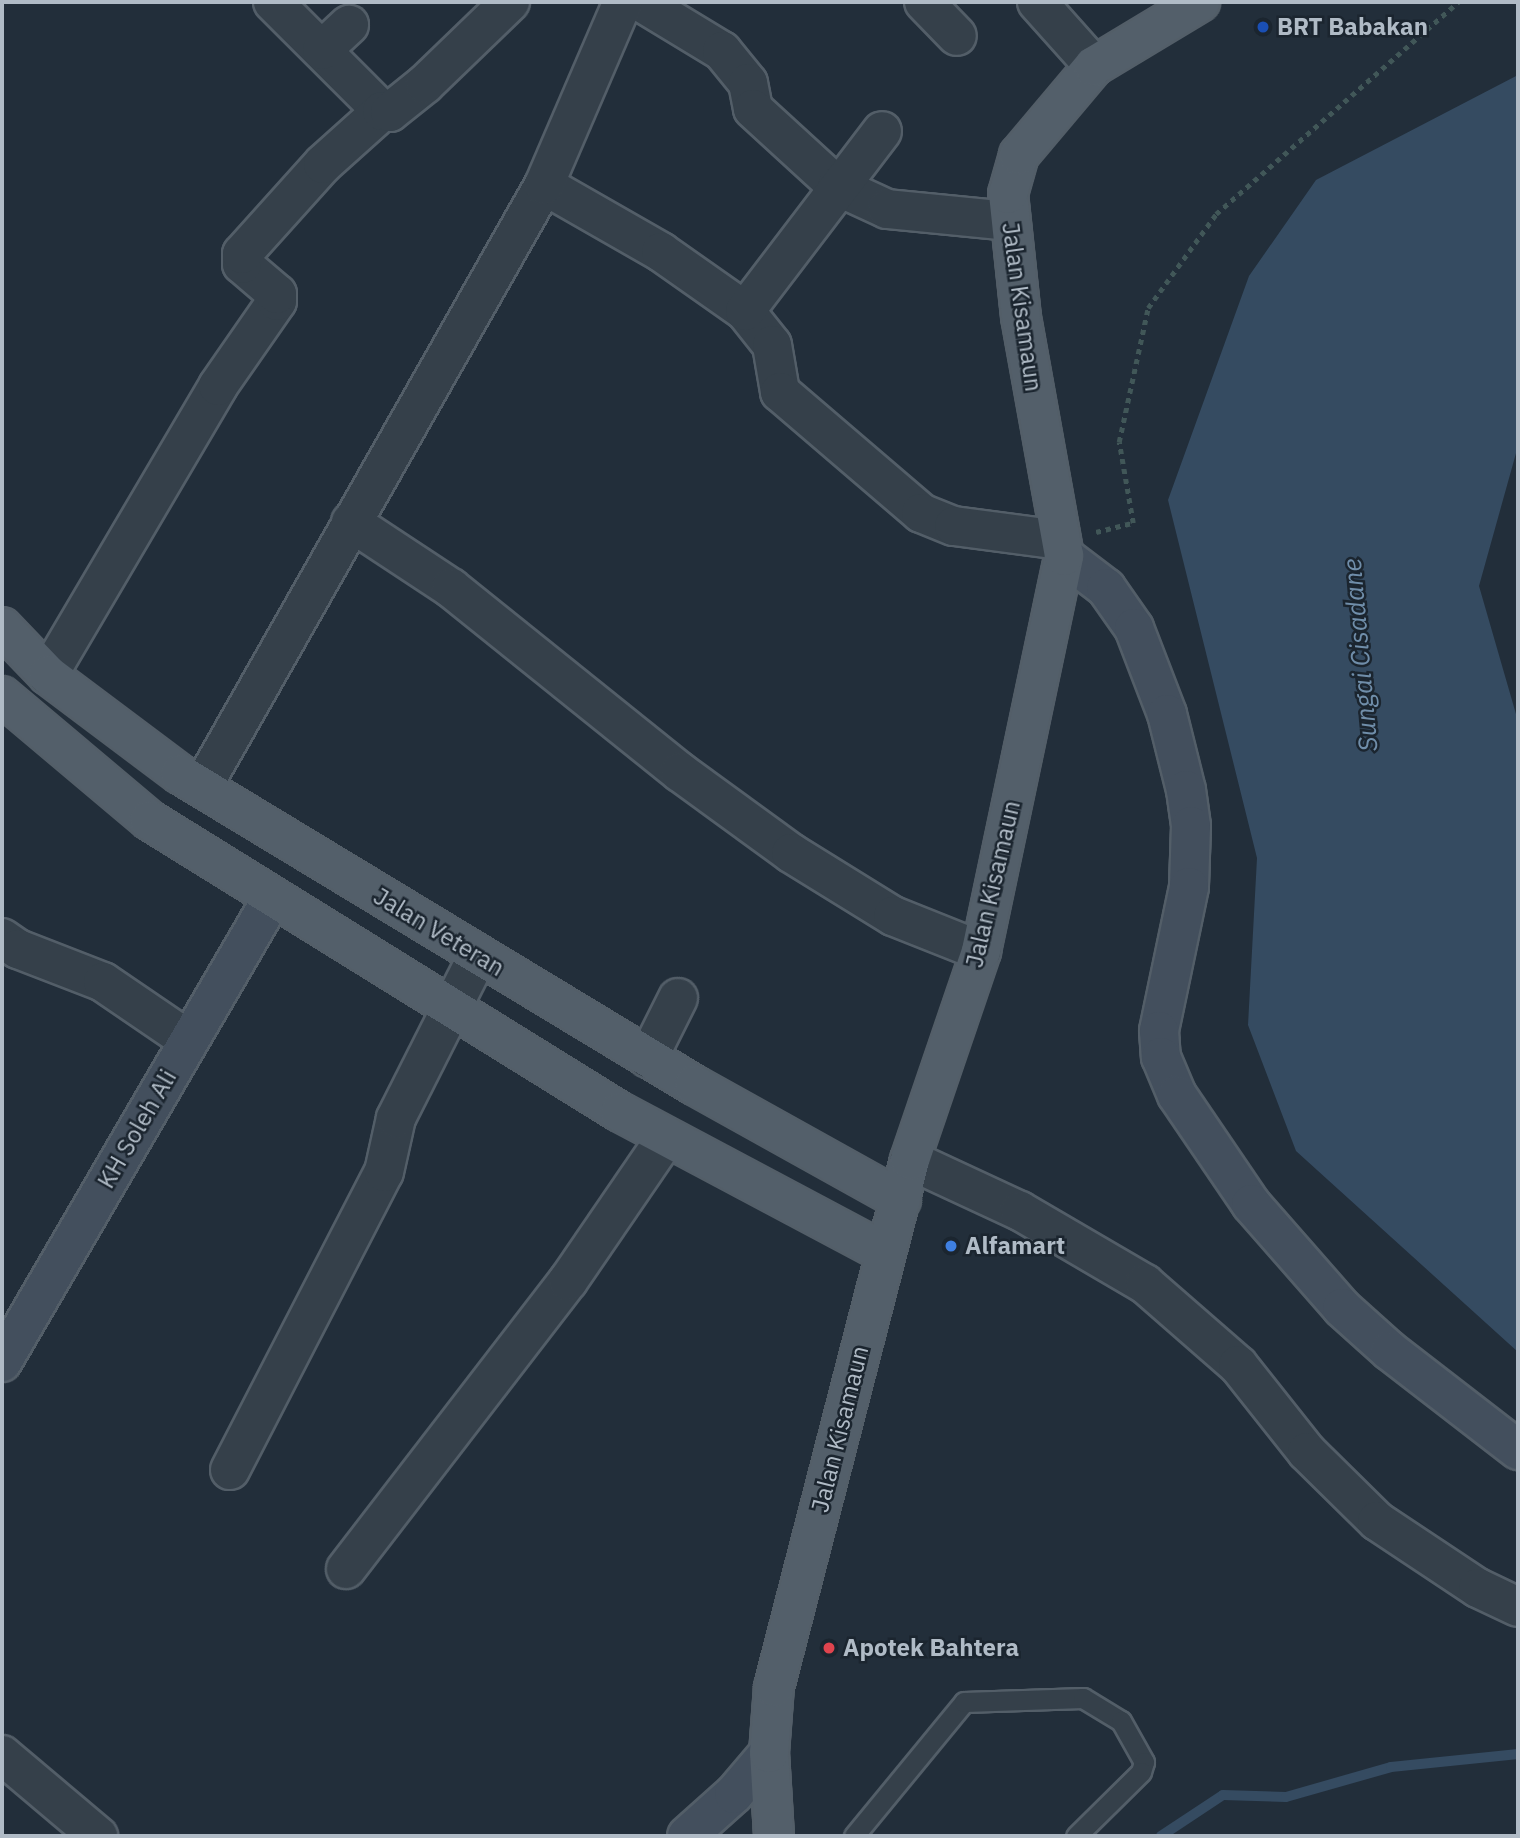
<!DOCTYPE html>
<style>
body{margin:0}
#map{position:relative;width:1520px;height:1838px;overflow:hidden;background:#222e3a;font-family:"IBM Plex Sans",sans-serif}
div>[style]{position:absolute}
.water>*{inset:0;background:#354b61}
.stream>*{height:10px;margin:-5px;padding:0 5px;transform-origin:5px;border-radius:5px;background:#354b61}
.path>*{height:4.5px;margin-top:-2.25px;transform-origin:0;background:repeating-linear-gradient(90deg,#415758 0 5px,transparent 0 10px)}
.roads{filter:drop-shadow(2px 0 #535e68) drop-shadow(-2px 0 #535e68) drop-shadow(0 2px #535e68) drop-shadow(0 -2px #535e68)}
.lane>*{height:19px;margin:-9.5px;padding:0 9.5px;transform-origin:9.5px;border-radius:9.5px;background:#35404a}
.street>*{height:38px;margin:-19px;padding:0 19px;transform-origin:19px;border-radius:19px;background:#35404a}
.secondary>*{height:38px;margin:-19px;padding:0 19px;transform-origin:19px;border-radius:19px;background:#434f5d}
.primary>*{height:38px;margin:-19px;padding:0 19px;transform-origin:19px;border-radius:19px;background:#535f6a}
.dots>*{width:19px;height:19px;translate:-50% -50%;box-sizing:border-box;border:4px solid #1b252f;border-radius:50%}
span{translate:-50% -50%;white-space:nowrap;text-align:center;line-height:1.15;-webkit-text-stroke:5px #1b252f;paint-order:stroke}
.poi-label{font-size:24px;color:#b0bbc6;font-weight:700}
.left{translate:0 -50%;text-align:left}
.street-label{font-size:24px;color:#b0bbc6}
.water-label{font-size:26px;color:#708eaa;font-style:italic}
.frame{position:absolute;inset:0;border:4px solid #b0bbc6;pointer-events:none}
</style>
<div id="map">
<div class="water">
<div style="clip-path:polygon(1518px 75px,1518px 446px,1479px 586px,1518px 721px,1518px 1352px,1296px 1151px,1248px 1025px,1257px 858px,1168px 500px,1249px 276px,1316px 180px)"></div>
</div>
<div class="stream">
<div style="left:1161px;top:1836px;width:74px;rotate:-33.5deg"></div>
<div style="left:1223px;top:1795px;width:63px;rotate:1.8deg"></div>
<div style="left:1286px;top:1797px;width:109px;rotate:-15.9deg"></div>
<div style="left:1391px;top:1767px;width:128px;rotate:-5.8deg"></div>
</div>
<div class="path">
<div style="left:1096px;top:532px;width:38px;rotate:-14deg"></div>
<div style="left:1133px;top:523px;width:82px;rotate:-99.8deg"></div>
<div style="left:1119px;top:442px;width:137px;rotate:-77.8deg"></div>
<div style="left:1148px;top:308px;width:116px;rotate:-54.1deg"></div>
<div style="left:1216px;top:214px;width:322px;rotate:-41.2deg"></div>
</div>
<div class="roads">
<div class="lane">
<div style="left:854px;top:1836px;width:173px;rotate:-50.6deg"></div>
<div style="left:964px;top:1702px;width:119px;rotate:-1.9deg"></div>
<div style="left:1083px;top:1698px;width:44px;rotate:31.2deg"></div>
<div style="left:1121px;top:1721px;width:47px;rotate:60.7deg"></div>
<div style="left:1144px;top:1762px;width:10px;rotate:107deg"></div>
<div style="left:1141px;top:1772px;width:91px;rotate:135.4deg"></div>
</div>
<div class="street">
<div style="left:273px;top:2px;width:154px;rotate:45deg"></div>
<div style="left:641px;top:2px;width:95px;rotate:31.2deg"></div>
<div style="left:722px;top:51px;width:41px;rotate:50.9deg"></div>
<div style="left:748px;top:83px;width:26px;rotate:79deg"></div>
<div style="left:753px;top:109px;width:114px;rotate:42.5deg"></div>
<div style="left:837px;top:186px;width:55px;rotate:24.7deg"></div>
<div style="left:887px;top:209px;width:123px;rotate:5.6deg"></div>
<div style="left:924px;top:2px;width:47px;rotate:45.9deg"></div>
<div style="left:1037px;top:2px;width:86px;rotate:48.3deg"></div>
<div style="left:322px;top:50px;width:37px;rotate:-43deg"></div>
<div style="left:544px;top:185px;width:135px;rotate:29.8deg"></div>
<div style="left:661px;top:252px;width:103px;rotate:35.1deg"></div>
<div style="left:745px;top:311px;width:43px;rotate:51.5deg"></div>
<div style="left:772px;top:345px;width:48px;rotate:80.3deg"></div>
<div style="left:780px;top:392px;width:186px;rotate:40.6deg"></div>
<div style="left:921px;top:513px;width:35px;rotate:22deg"></div>
<div style="left:954px;top:526px;width:107px;rotate:7.5deg"></div>
<div style="left:745px;top:311px;width:226px;rotate:-52.7deg"></div>
<div style="left:351px;top:522px;width:120px;rotate:33.4deg"></div>
<div style="left:451px;top:588px;width:294px;rotate:38.8deg"></div>
<div style="left:680px;top:772px;width:137px;rotate:36.1deg"></div>
<div style="left:791px;top:853px;width:120px;rotate:31.7deg"></div>
<div style="left:893px;top:916px;width:95px;rotate:21.7deg"></div>
<div style="left:48px;top:675px;width:335px;rotate:-59.5deg"></div>
<div style="left:218px;top:386px;width:103px;rotate:-55.2deg"></div>
<div style="left:277px;top:301px;width:7px;rotate:-90deg"></div>
<div style="left:277px;top:294px;width:46px;rotate:-139.4deg"></div>
<div style="left:242px;top:264px;width:10px;rotate:-90deg"></div>
<div style="left:242px;top:254px;width:121px;rotate:-48deg"></div>
<div style="left:323px;top:164px;width:79px;rotate:-41.9deg"></div>
<div style="left:382px;top:111px;width:8px;rotate:7deg"></div>
<div style="left:390px;top:112px;width:45px;rotate:-38.7deg"></div>
<div style="left:425px;top:84px;width:118px;rotate:-44deg"></div>
<div style="left:202px;top:787px;width:692px;rotate:-60.4deg"></div>
<div style="left:544px;top:185px;width:199px;rotate:-66.7deg"></div>
<div style="left:2px;top:938px;width:19px;rotate:35deg"></div>
<div style="left:18px;top:949px;width:91px;rotate:21.2deg"></div>
<div style="left:103px;top:982px;width:103px;rotate:34.3deg"></div>
<div style="left:648px;top:1058px;width:67px;rotate:-63.4deg"></div>
<div style="left:910px;top:1160px;width:121px;rotate:24.9deg"></div>
<div style="left:1020px;top:1211px;width:145px;rotate:30.3deg"></div>
<div style="left:1145px;top:1284px;width:123px;rotate:41.1deg"></div>
<div style="left:1238px;top:1365px;width:111px;rotate:51.6deg"></div>
<div style="left:1307px;top:1452px;width:98px;rotate:44.6deg"></div>
<div style="left:1377px;top:1521px;width:121px;rotate:33.6deg"></div>
<div style="left:1478px;top:1588px;width:44px;rotate:25.4deg"></div>
<div style="left:230px;top:1470px;width:335px;rotate:-62.7deg"></div>
<div style="left:384px;top:1172px;width:55px;rotate:-77.5deg"></div>
<div style="left:396px;top:1118px;width:182px;rotate:-63.2deg"></div>
<div style="left:346px;top:1569px;width:364px;rotate:-52.4deg"></div>
<div style="left:568px;top:1281px;width:173px;rotate:-55.6deg"></div>
<div style="left:2px;top:1755px;width:126px;rotate:40.2deg"></div>
</div>
<div class="secondary">
<div style="left:1064px;top:556px;width:53px;rotate:37.3deg"></div>
<div style="left:1106px;top:588px;width:49px;rotate:55deg"></div>
<div style="left:1134px;top:628px;width:92px;rotate:69deg"></div>
<div style="left:1167px;top:714px;width:78px;rotate:76deg"></div>
<div style="left:1186px;top:790px;width:36px;rotate:82deg"></div>
<div style="left:1191px;top:826px;width:61px;rotate:91.9deg"></div>
<div style="left:1189px;top:887px;width:147px;rotate:101.8deg"></div>
<div style="left:1159px;top:1031px;width:26px;rotate:86deg"></div>
<div style="left:1161px;top:1057px;width:41px;rotate:67.2deg"></div>
<div style="left:1177px;top:1095px;width:132px;rotate:55.8deg"></div>
<div style="left:1251px;top:1204px;width:138px;rotate:48.8deg"></div>
<div style="left:1342px;top:1308px;width:64px;rotate:41.9deg"></div>
<div style="left:1390px;top:1351px;width:162px;rotate:37.7deg"></div>
<div style="left:2px;top:1362px;width:538px;rotate:-59.77deg"></div>
<div style="left:687px;top:1836px;width:63px;rotate:-41.8deg"></div>
<div style="left:734px;top:1794px;width:54px;rotate:-49.5deg"></div>
</div>
<div class="primary">
<div style="left:2px;top:627px;width:66px;rotate:46.2deg"></div>
<div style="left:48px;top:675px;width:165px;rotate:36.9deg"></div>
<div style="left:180px;top:774px;width:601px;rotate:31.18deg"></div>
<div style="left:694px;top:1085px;width:237px;rotate:29.1deg"></div>
<div style="left:2px;top:696px;width:192px;rotate:40.1deg"></div>
<div style="left:149px;top:820px;width:554px;rotate:31.8deg"></div>
<div style="left:620px;top:1112px;width:300px;rotate:28deg"></div>
<div style="left:774px;top:1836px;width:83px;rotate:-93.4deg"></div>
<div style="left:769px;top:1753px;width:66px;rotate:-85.7deg"></div>
<div style="left:774px;top:1687px;width:544px;rotate:-75.53deg"></div>
<div style="left:910px;top:1160px;width:221px;rotate:-71.2deg"></div>
<div style="left:981px;top:951px;width:404px;rotate:-78.1deg"></div>
<div style="left:1064px;top:556px;width:243px;rotate:-100.2deg"></div>
<div style="left:1021px;top:317px;width:124px;rotate:-96deg"></div>
<div style="left:1008px;top:194px;width:41px;rotate:-74.2deg"></div>
<div style="left:1019px;top:155px;width:116px;rotate:-49.9deg"></div>
<div style="left:1094px;top:66px;width:124px;rotate:-31.1deg"></div>
</div>
</div>
<div class="dots">
<div style="left:1263px;top:27px;background:#1a4fb4"></div>
<div style="left:951px;top:1246px;background:#3f7fe0"></div>
<div style="left:829px;top:1648px;background:#e0444e"></div>
</div>
<div class="poi-label">
<span class="left" style="left:1277px;top:27px">BRT Babakan</span>
<span class="left" style="left:965px;top:1246px">Alfamart</span>
<span class="left" style="left:843px;top:1648px">Apotek Bahtera</span>
</div>
<div class="street-label">
<span style="left:1022px;top:307px;rotate:82deg">Jalan Kisamaun</span>
<span style="left:993px;top:884px;rotate:-77deg">Jalan Kisamaun</span>
<span style="left:439px;top:932px;rotate:31deg">Jalan Veteran</span>
<span style="left:137px;top:1129px;rotate:-60deg">KH Soleh Ali</span>
<span style="left:840px;top:1429px;rotate:-76deg">Jalan Kisamaun</span>
</div>
<div class="water-label">
<span style="left:1360px;top:655px;rotate:-95deg">Sungai Cisadane</span>
</div>
<div class="frame"></div>
</div>
